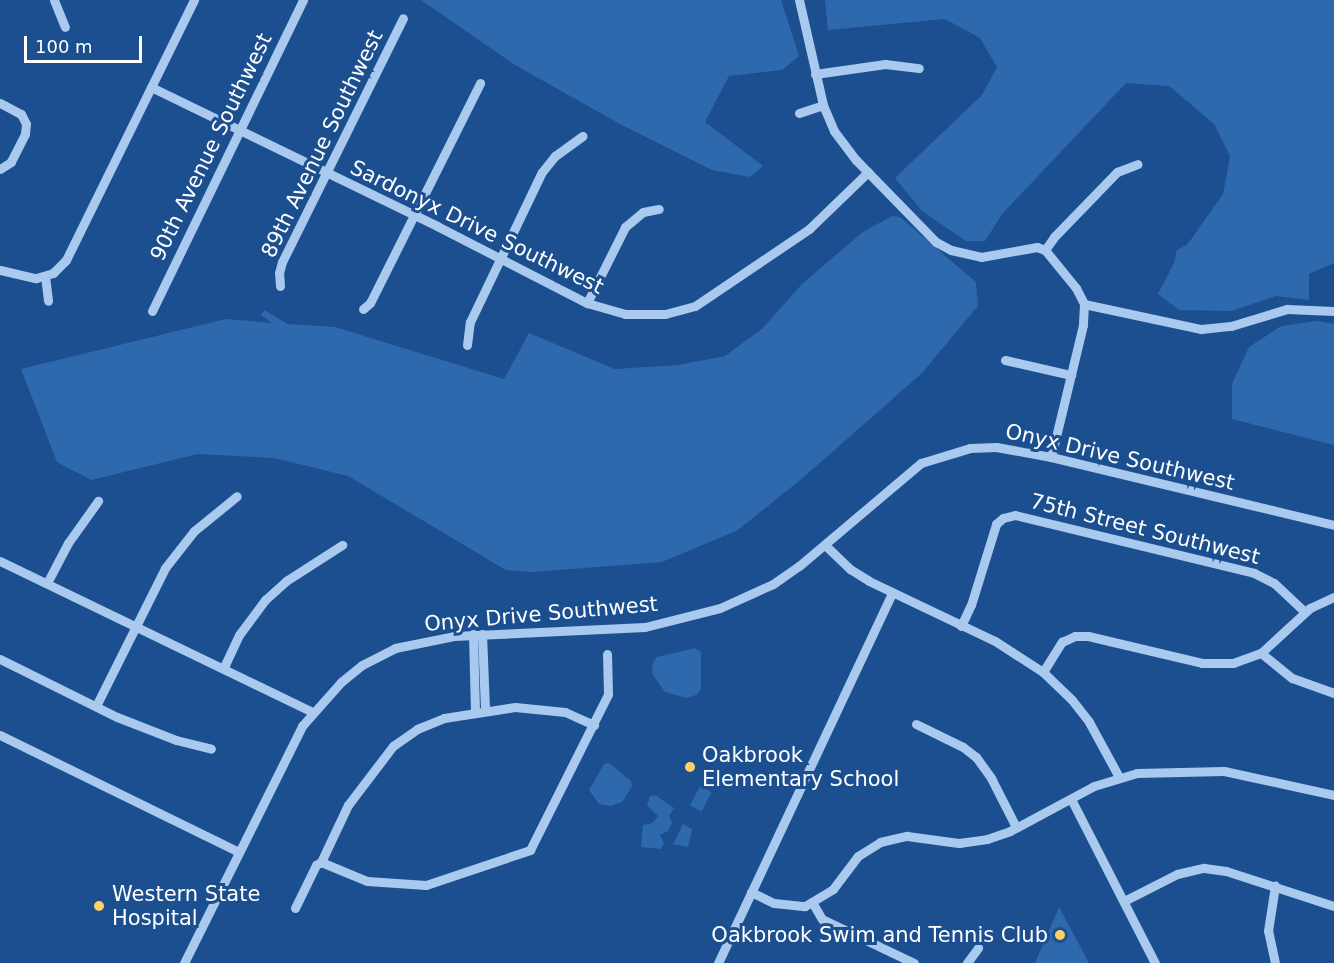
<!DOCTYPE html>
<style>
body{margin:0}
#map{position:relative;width:1334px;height:963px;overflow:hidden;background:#1b4f8f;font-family:"DejaVu Sans",sans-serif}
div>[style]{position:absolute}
.green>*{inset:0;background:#2e69ad;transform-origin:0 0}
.minor>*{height:9px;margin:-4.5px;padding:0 4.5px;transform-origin:4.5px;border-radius:4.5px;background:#a9c9ee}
.dots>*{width:16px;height:16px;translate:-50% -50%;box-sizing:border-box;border:3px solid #1b4f8f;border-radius:50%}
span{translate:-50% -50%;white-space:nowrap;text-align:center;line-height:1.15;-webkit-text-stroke:6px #1b4f8f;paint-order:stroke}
.street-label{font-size:21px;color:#fff}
.poi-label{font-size:21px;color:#fff}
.left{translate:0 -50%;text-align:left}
.right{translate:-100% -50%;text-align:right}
.scale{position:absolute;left:24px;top:36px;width:118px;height:27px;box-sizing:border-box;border:3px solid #fff;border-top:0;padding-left:8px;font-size:18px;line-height:21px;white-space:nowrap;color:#fff;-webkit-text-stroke:4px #1b4f8f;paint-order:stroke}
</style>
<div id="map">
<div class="green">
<div style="clip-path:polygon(421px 0,781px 0,799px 56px,782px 70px,729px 76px,705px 122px,763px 166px,750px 177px,712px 170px,620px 124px,515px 65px)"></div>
<div style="clip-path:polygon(825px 0,1334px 0,1334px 263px,1309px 274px,1309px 300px,1276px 296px,1232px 311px,1179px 310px,1158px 294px,1174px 263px,1177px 250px,1187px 245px,1223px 194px,1230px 156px,1214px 124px,1169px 86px,1126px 83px,1003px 213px,985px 241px,966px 241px,922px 211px,895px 178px,982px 95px,997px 67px,980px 38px,945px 19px,828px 30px)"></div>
<div style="clip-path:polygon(892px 216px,900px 217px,976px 282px,978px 306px,922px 373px,804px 477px,738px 530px,662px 562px,532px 572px,506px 570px,348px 476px,274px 458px,198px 454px,91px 480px,57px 462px,21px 369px,226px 319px,272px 323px,261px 315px,264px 310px,288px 324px,335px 327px,504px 379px,529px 333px,615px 369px,678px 365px,725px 356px,763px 328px,802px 284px,863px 232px)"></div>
<div style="clip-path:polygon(1317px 321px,1334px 324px,1334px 445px,1232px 419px,1232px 384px,1249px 347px,1281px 326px)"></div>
<div style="clip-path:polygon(695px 648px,701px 652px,701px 689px,696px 695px,686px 698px,665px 692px,653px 675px,652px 665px,657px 657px)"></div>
<div style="clip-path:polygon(609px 763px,631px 781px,632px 786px,622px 802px,611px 806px,599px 804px,589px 790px,604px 764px)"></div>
<div style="left:700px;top:786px;width:13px;height:22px;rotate:27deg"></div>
<div style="clip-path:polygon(655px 795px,674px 808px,669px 816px,672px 823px,668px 831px,660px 835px,664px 843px,661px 849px,641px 847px,643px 825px,653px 823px,658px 816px,647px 805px,650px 796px)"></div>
<div style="clip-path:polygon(683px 824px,692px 829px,688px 847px,673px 844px)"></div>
<div style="clip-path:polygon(1059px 907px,1089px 963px,1035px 963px)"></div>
</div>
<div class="minor">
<div style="left:54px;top:0;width:29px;rotate:68deg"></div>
<div style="left:799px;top:0;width:108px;rotate:77.1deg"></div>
<div style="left:823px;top:105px;width:28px;rotate:67deg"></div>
<div style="left:834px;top:131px;width:36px;rotate:53deg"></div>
<div style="left:856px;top:160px;width:115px;rotate:45.7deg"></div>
<div style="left:936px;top:242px;width:17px;rotate:28deg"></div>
<div style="left:951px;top:250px;width:31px;rotate:13deg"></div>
<div style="left:981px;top:257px;width:57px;rotate:-10.1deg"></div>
<div style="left:1037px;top:247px;width:9px;rotate:21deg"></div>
<div style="left:1045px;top:250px;width:49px;rotate:50.8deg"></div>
<div style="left:1076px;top:288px;width:18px;rotate:63deg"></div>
<div style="left:1084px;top:304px;width:21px;rotate:93deg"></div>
<div style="left:1083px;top:325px;width:136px;rotate:103.6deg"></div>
<div style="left:815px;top:74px;width:71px;rotate:-8.1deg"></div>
<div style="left:885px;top:64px;width:34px;rotate:7deg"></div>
<div style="left:151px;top:87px;width:318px;rotate:25.9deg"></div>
<div style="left:437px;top:226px;width:169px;rotate:27.2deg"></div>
<div style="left:587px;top:303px;width:40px;rotate:16deg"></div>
<div style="left:625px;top:314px;width:40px"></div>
<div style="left:665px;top:314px;width:31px;rotate:-15deg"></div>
<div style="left:695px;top:306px;width:138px;rotate:-34deg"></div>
<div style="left:809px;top:229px;width:82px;rotate:-44deg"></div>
<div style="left:0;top:103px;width:24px;rotate:28deg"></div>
<div style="left:21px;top:114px;width:11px;rotate:63deg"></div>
<div style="left:26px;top:124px;width:10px;rotate:96deg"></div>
<div style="left:25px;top:134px;width:31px;rotate:117deg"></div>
<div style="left:11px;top:162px;width:13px;rotate:148deg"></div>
<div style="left:799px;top:113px;width:25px;rotate:-18deg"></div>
<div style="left:1045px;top:250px;width:16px;rotate:-55deg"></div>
<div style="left:1054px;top:237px;width:91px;rotate:-45.9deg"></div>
<div style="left:1117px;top:172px;width:22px;rotate:-21deg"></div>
<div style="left:0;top:270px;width:37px;rotate:13deg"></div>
<div style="left:36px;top:278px;width:18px;rotate:-16deg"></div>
<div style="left:53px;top:273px;width:18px;rotate:-45deg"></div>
<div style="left:66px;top:260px;width:290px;rotate:-63.8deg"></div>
<div style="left:45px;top:276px;width:25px;rotate:83deg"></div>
<div style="left:280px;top:286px;width:13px;rotate:-94deg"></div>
<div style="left:279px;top:273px;width:11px;rotate:-75deg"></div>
<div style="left:282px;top:262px;width:272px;rotate:-63.6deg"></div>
<div style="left:587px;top:303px;width:85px;rotate:-63.4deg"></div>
<div style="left:625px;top:227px;width:23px;rotate:-40deg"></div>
<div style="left:643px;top:212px;width:16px;rotate:-11deg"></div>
<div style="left:1084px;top:304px;width:120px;rotate:12.1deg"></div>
<div style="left:1201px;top:329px;width:30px;rotate:-6deg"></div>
<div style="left:1231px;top:326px;width:59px;rotate:-16.9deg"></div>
<div style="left:1287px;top:309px;width:47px;rotate:2.4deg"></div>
<div style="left:363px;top:309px;width:9px;rotate:-41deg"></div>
<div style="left:370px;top:303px;width:246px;rotate:-63.4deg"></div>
<div style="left:152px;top:311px;width:346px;rotate:-64.1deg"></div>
<div style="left:467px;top:345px;width:23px;rotate:-83deg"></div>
<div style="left:470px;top:322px;width:166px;rotate:-64.4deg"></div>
<div style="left:542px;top:172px;width:21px;rotate:-51deg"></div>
<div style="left:555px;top:156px;width:34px;rotate:-36deg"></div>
<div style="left:1005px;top:360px;width:68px;rotate:12.8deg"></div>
<div style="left:825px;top:545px;width:35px;rotate:44deg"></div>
<div style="left:850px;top:569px;width:22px;rotate:32deg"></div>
<div style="left:869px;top:581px;width:140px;rotate:25.5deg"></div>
<div style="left:995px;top:641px;width:57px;rotate:32.9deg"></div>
<div style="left:1043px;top:672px;width:40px;rotate:44deg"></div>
<div style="left:1072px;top:700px;width:28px;rotate:52deg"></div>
<div style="left:1089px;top:722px;width:63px;rotate:61.4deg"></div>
<div style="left:0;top:561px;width:347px;rotate:25.8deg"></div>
<div style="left:47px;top:583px;width:45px;rotate:-62.3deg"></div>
<div style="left:68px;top:543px;width:52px;rotate:-54.5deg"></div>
<div style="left:961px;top:626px;width:23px;rotate:-65deg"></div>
<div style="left:971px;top:605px;width:85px;rotate:-72.8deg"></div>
<div style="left:996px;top:524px;width:9px;rotate:-41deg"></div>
<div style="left:1003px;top:518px;width:12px;rotate:-14deg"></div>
<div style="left:1015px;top:515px;width:246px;rotate:13.6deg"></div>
<div style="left:1254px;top:573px;width:22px;rotate:27deg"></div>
<div style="left:1274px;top:583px;width:42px;rotate:43.1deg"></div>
<div style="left:473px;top:634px;width:78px;rotate:88.5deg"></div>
<div style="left:482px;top:634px;width:76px;rotate:87.7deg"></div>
<div style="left:1261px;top:653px;width:40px;rotate:39deg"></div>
<div style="left:1292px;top:678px;width:45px;rotate:19.7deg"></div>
<div style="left:0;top:659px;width:131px;rotate:26.4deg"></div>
<div style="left:117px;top:717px;width:63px;rotate:21.3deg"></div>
<div style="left:176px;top:740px;width:36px;rotate:14deg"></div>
<div style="left:224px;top:667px;width:35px;rotate:-65deg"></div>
<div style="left:239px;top:635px;width:44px;rotate:-53.4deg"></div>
<div style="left:265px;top:600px;width:28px;rotate:-42deg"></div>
<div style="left:286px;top:581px;width:67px;rotate:-32.7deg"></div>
<div style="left:1043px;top:672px;width:36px;rotate:-58deg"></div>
<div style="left:1062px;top:642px;width:14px;rotate:-25deg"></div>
<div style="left:1075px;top:636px;width:13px"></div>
<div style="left:1088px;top:636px;width:117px;rotate:13.3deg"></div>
<div style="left:1202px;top:663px;width:31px"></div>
<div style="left:1233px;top:663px;width:30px;rotate:-20deg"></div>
<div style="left:1261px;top:653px;width:67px;rotate:-42.6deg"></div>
<div style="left:1310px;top:608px;width:26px;rotate:-25deg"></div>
<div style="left:96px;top:706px;width:154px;rotate:-63.4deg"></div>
<div style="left:165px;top:568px;width:47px;rotate:-51.9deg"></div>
<div style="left:194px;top:531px;width:55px;rotate:-39.1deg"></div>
<div style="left:916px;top:724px;width:52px;rotate:26.1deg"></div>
<div style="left:963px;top:747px;width:16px;rotate:38deg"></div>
<div style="left:976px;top:757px;width:26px;rotate:54deg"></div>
<div style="left:991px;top:778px;width:55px;rotate:63deg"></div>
<div style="left:0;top:735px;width:266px;rotate:26.1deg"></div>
<div style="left:1071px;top:799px;width:184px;rotate:62.9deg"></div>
<div style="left:321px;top:862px;width:50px;rotate:22.4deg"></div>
<div style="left:367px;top:881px;width:59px;rotate:3.9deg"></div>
<div style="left:426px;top:885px;width:110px;rotate:-18.6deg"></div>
<div style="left:530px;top:850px;width:174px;rotate:-63.4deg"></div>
<div style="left:608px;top:694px;width:40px;rotate:-91.4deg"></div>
<div style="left:751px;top:892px;width:25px;rotate:26deg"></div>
<div style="left:774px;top:903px;width:31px;rotate:6deg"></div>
<div style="left:805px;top:906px;width:33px;rotate:-31deg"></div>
<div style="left:833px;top:889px;width:41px;rotate:-52.9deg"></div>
<div style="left:858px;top:856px;width:26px;rotate:-32deg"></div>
<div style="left:880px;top:842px;width:28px;rotate:-13deg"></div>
<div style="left:907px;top:836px;width:52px;rotate:7.7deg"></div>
<div style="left:959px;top:843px;width:28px;rotate:-8deg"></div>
<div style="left:987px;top:839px;width:24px;rotate:-19deg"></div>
<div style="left:1010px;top:831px;width:95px;rotate:-28.2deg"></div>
<div style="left:1094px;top:786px;width:45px;rotate:-16.8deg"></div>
<div style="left:1137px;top:773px;width:87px;rotate:-1.3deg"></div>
<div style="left:1224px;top:771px;width:113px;rotate:12.3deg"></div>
<div style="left:1124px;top:901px;width:59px;rotate:-27deg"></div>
<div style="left:1177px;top:874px;width:28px;rotate:-13deg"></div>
<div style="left:1204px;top:868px;width:22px;rotate:8deg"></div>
<div style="left:1226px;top:871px;width:114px;rotate:18deg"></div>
<div style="left:812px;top:902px;width:20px;rotate:60deg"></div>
<div style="left:822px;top:919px;width:102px;rotate:25.6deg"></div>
<div style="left:295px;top:908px;width:48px;rotate:-64deg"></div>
<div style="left:316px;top:865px;width:6px;rotate:-31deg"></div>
<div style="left:321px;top:862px;width:63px;rotate:-64.7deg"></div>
<div style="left:348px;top:805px;width:74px;rotate:-52.7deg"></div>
<div style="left:393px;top:746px;width:29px;rotate:-35deg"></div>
<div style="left:417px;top:729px;width:29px;rotate:-22deg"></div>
<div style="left:444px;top:718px;width:72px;rotate:-8.8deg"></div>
<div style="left:515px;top:707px;width:50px;rotate:5.7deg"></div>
<div style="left:565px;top:712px;width:32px;rotate:24deg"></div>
<div style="left:184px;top:963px;width:265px;rotate:-63.5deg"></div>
<div style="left:302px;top:726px;width:59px;rotate:-48.4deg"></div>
<div style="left:341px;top:682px;width:27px;rotate:-39deg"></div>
<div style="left:362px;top:665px;width:37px;rotate:-27deg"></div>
<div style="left:395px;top:648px;width:60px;rotate:-11.5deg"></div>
<div style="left:454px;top:636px;width:191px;rotate:-2.7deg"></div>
<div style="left:645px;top:627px;width:77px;rotate:-14.2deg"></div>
<div style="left:720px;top:608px;width:58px;rotate:-24.4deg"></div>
<div style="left:773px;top:584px;width:32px;rotate:-35deg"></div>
<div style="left:799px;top:566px;width:160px;rotate:-40.2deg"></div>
<div style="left:921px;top:463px;width:51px;rotate:-17deg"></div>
<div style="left:970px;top:448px;width:26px;rotate:-2deg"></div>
<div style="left:996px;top:447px;width:56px;rotate:10.3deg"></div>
<div style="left:1051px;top:457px;width:291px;rotate:13.5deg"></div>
<div style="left:718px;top:963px;width:409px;rotate:-64.8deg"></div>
<div style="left:967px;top:963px;width:19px;rotate:-54deg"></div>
<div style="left:1275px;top:963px;width:33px;rotate:-102deg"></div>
<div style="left:1268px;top:931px;width:46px;rotate:-81.2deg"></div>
</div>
<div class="dots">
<div style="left:690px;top:767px;background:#ffd166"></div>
<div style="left:99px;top:906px;background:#ffd166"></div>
<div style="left:1060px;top:935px;background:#ffd166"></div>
</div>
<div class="street-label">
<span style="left:322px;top:144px;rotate:-64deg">89th Avenue Southwest</span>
<span style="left:211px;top:147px;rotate:-64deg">90th Avenue Southwest</span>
<span style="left:477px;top:227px;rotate:26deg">Sardonyx Drive Southwest</span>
<span style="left:1120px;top:457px;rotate:13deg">Onyx Drive Southwest</span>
<span style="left:1145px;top:529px;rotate:14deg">75th Street Southwest</span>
<span style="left:541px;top:614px;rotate:-5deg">Onyx Drive Southwest</span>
</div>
<div class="poi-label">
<span class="left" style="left:702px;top:767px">Oakbrook<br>Elementary School</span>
<span class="left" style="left:112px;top:906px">Western State<br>Hospital</span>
<span class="right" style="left:1048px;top:935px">Oakbrook Swim and Tennis Club</span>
</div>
<div class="scale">100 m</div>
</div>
